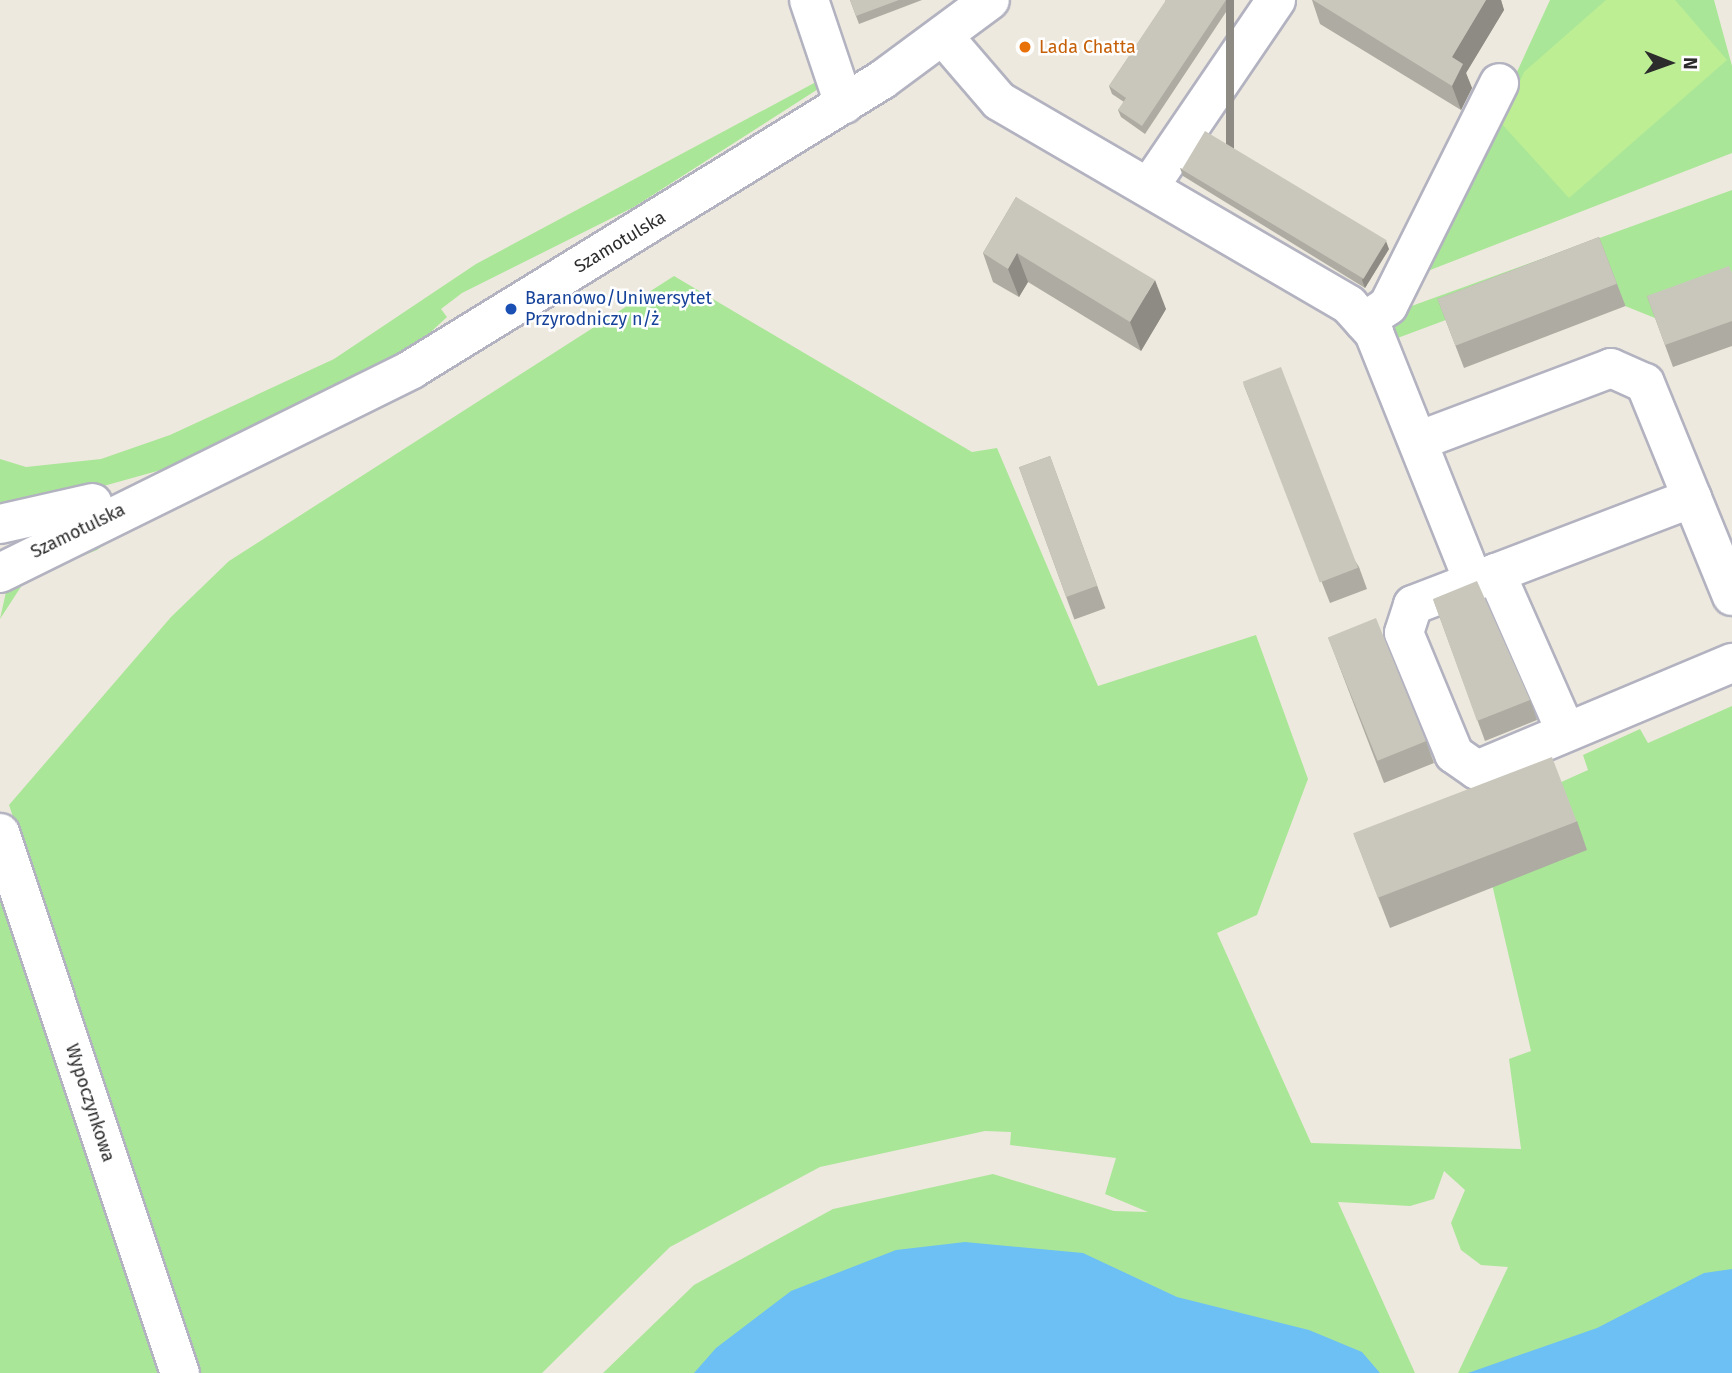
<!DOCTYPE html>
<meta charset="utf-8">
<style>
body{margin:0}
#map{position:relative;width:1732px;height:1373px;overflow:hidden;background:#eee9de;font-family:"Fira Sans",sans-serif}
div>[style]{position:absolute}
.green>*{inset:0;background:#aae698}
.pitch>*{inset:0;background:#bdee94}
.water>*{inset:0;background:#6dc0f3}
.roads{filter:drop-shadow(2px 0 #b2b2c0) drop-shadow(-2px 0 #b2b2c0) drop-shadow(0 2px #b2b2c0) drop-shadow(0 -2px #b2b2c0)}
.minor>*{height:38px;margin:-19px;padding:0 19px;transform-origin:19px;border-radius:19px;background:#fff}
.wall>*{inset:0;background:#adaba2;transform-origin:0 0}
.shaded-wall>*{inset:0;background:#8d8b84;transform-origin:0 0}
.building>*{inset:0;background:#c9c7bc;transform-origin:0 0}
.dots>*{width:19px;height:19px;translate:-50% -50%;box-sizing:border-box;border:4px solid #fff;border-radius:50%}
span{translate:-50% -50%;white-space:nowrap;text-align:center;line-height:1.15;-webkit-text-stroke:5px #fff;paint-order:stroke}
.food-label{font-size:18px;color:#c56008}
.left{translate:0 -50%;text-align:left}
.street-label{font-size:18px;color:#2c2c2c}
.transit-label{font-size:18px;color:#164399}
.north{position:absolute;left:1634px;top:28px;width:70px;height:70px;-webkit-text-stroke:5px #fff;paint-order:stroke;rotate:91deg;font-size:19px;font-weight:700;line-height:28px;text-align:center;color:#2c2c2c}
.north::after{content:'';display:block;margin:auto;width:24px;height:32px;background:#2c2c2c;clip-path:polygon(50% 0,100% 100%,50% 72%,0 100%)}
</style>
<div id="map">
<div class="green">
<div style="clip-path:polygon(1550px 0,1714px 0,1732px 66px,1732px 153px,1425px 272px)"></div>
<div style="clip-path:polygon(812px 39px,829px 82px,634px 207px,462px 293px,441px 309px,447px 317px,421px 341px,373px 370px,168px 468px,0 515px,0 459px,26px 467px,101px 459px,170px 435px,334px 359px,476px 264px,816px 82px)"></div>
<div style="clip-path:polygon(1732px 190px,1732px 290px,1655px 318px,1625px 306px,1606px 260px,1395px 339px,1395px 312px)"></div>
<div style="clip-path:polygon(674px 276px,972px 452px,997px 448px,1098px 686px,1256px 635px,1308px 779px,1257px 915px,1217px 933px,1311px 1143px,1521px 1149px,1509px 1059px,1531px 1051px,1477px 820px,1588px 770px,1583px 755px,1640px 729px,1648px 743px,1732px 706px,1732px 1373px,1458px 1373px,1508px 1267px,1481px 1265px,1461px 1250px,1451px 1223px,1465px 1190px,1444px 1171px,1434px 1199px,1410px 1206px,1338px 1202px,1415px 1373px,603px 1373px,694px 1285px,833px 1209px,993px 1174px,1114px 1211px,1148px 1212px,1105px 1194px,1116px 1158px,1010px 1145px,1011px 1132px,985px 1131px,820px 1167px,670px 1247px,542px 1373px,199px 1373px,9px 805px,171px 617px,229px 561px)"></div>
<div style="clip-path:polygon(132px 524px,97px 550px,26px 579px,0 619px,8px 583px)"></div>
<div style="clip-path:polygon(0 889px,162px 1373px,0 1373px)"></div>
</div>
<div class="pitch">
<div style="clip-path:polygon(1606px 0,1675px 0,1727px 60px,1569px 198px,1501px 123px,1524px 72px)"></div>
</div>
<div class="water">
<div style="clip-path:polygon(965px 1242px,1083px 1253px,1177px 1297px,1309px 1330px,1362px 1352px,1380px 1373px,694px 1373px,716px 1348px,791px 1291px,896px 1250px)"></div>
<div style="clip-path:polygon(1732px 1269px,1732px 1373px,1468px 1373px,1597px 1328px,1704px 1273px)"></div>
</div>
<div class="roads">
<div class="minor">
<div style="left:809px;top:0;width:110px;rotate:71.4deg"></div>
<div style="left:944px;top:37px;width:84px;rotate:49.3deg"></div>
<div style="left:999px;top:101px;width:405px;rotate:30.2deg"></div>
<div style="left:1349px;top:305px;width:38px;rotate:48deg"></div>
<div style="left:1374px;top:333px;width:267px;rotate:68.2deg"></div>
<div style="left:1149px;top:187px;width:226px;rotate:-55.8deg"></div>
<div style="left:1364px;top:322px;width:29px;rotate:-34deg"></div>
<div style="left:1388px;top:306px;width:249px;rotate:-63.5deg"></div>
<div style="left:1418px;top:441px;width:206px;rotate:-20.7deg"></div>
<div style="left:1611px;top:368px;width:37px;rotate:24deg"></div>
<div style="left:1645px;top:383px;width:230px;rotate:67.8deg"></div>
<div style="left:0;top:524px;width:95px;rotate:-12.7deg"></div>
<div style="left:0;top:573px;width:460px;rotate:-26.3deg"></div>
<div style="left:412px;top:369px;width:552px;rotate:-31.59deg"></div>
<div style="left:882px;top:80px;width:134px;rotate:-36.5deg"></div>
<div style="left:1496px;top:573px;width:89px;rotate:158.9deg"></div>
<div style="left:1413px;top:605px;width:29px;rotate:108deg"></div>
<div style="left:1404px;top:633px;width:131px;rotate:67.5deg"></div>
<div style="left:1454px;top:754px;width:28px;rotate:35deg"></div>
<div style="left:1477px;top:770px;width:277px;rotate:-22.8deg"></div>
<div style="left:1566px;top:732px;width:174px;rotate:-113.8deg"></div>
<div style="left:1496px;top:573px;width:210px;rotate:-20.9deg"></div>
<div style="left:0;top:833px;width:569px;rotate:71.57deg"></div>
</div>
</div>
<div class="wall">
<div style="clip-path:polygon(850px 0,922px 0,859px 24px)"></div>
<div style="clip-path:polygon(1165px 0,1234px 0,1145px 134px,1121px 117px,1118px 110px,1124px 102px,1112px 94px,1109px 86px,1166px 1px)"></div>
<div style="clip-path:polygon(1312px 0,1501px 0,1504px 10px,1466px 73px,1472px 88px,1461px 110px,1320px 24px)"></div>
<div style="clip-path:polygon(1180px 168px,1389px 249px,1365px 288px,1183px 176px)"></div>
<div style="clip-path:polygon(1016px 197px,1166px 309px,1141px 351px,1028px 282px,1019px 297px,993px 282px,983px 253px)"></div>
<div style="left:1599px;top:237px;width:74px;height:173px;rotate:69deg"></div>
<div style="clip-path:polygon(1732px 273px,1732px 346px,1673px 367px,1647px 296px)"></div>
<div style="clip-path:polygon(1243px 383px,1359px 567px,1367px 589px,1330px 603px)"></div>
<div style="left:1050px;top:456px;width:162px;height:33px;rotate:70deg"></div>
<div style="clip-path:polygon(1433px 599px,1530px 700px,1537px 720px,1485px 741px)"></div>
<div style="clip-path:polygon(1328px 637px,1426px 741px,1434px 763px,1384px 783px)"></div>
<div style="clip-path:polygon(1577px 821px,1587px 850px,1390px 928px,1354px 835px)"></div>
</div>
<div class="shaded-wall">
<div style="left:1226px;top:0;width:8px;height:151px"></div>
<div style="clip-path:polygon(1486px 0,1501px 0,1504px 10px,1466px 73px,1472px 88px,1461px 110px,1452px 86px,1452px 57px)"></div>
<div style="clip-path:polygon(1386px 241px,1389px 249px,1365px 288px,1362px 280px)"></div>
<div style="clip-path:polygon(1017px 253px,1028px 282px,1019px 297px,1008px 269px)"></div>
<div style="clip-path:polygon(1155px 280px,1166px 309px,1141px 351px,1130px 322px)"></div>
</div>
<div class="building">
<div style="clip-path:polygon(850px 0,899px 0,856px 16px)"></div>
<div style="clip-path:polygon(1166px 0,1226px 0,1142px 126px,1118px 110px,1126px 98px,1109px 86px)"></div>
<div style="clip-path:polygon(1313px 0,1486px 0,1452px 57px,1463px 64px,1452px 86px)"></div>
<div style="left:1205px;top:131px;width:212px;height:45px;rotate:31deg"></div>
<div style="clip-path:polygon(1016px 197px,1155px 280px,1130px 322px,1017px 253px,1008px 269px,983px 253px)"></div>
<div style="left:1599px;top:237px;width:50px;height:173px;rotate:69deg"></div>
<div style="clip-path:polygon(1729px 266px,1732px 273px,1732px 321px,1665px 345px,1647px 296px)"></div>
<div style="left:1281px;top:367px;width:215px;height:41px;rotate:69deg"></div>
<div style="left:1050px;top:456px;width:138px;height:33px;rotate:70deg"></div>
<div style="clip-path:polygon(1477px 581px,1530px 700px,1477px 721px,1433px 599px)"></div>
<div style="left:1376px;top:618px;width:133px;height:52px;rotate:68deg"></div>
<div style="left:1552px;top:757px;width:69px;height:213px;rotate:69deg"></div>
</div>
<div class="dots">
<div style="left:1025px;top:47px;background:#e8710a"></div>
<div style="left:511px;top:309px;background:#1a4fb4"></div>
</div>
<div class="food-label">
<span class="left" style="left:1039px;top:47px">Lada Chatta</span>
</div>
<div class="street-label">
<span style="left:620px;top:242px;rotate:-31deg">Szamotulska</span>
<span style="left:78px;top:531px;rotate:-26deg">Szamotulska</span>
<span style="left:90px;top:1103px;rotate:72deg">Wypoczynkowa</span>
</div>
<div class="transit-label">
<span class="left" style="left:525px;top:309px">Baranowo/Uniwersytet<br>Przyrodniczy n/ż</span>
</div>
<div class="north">N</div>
</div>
